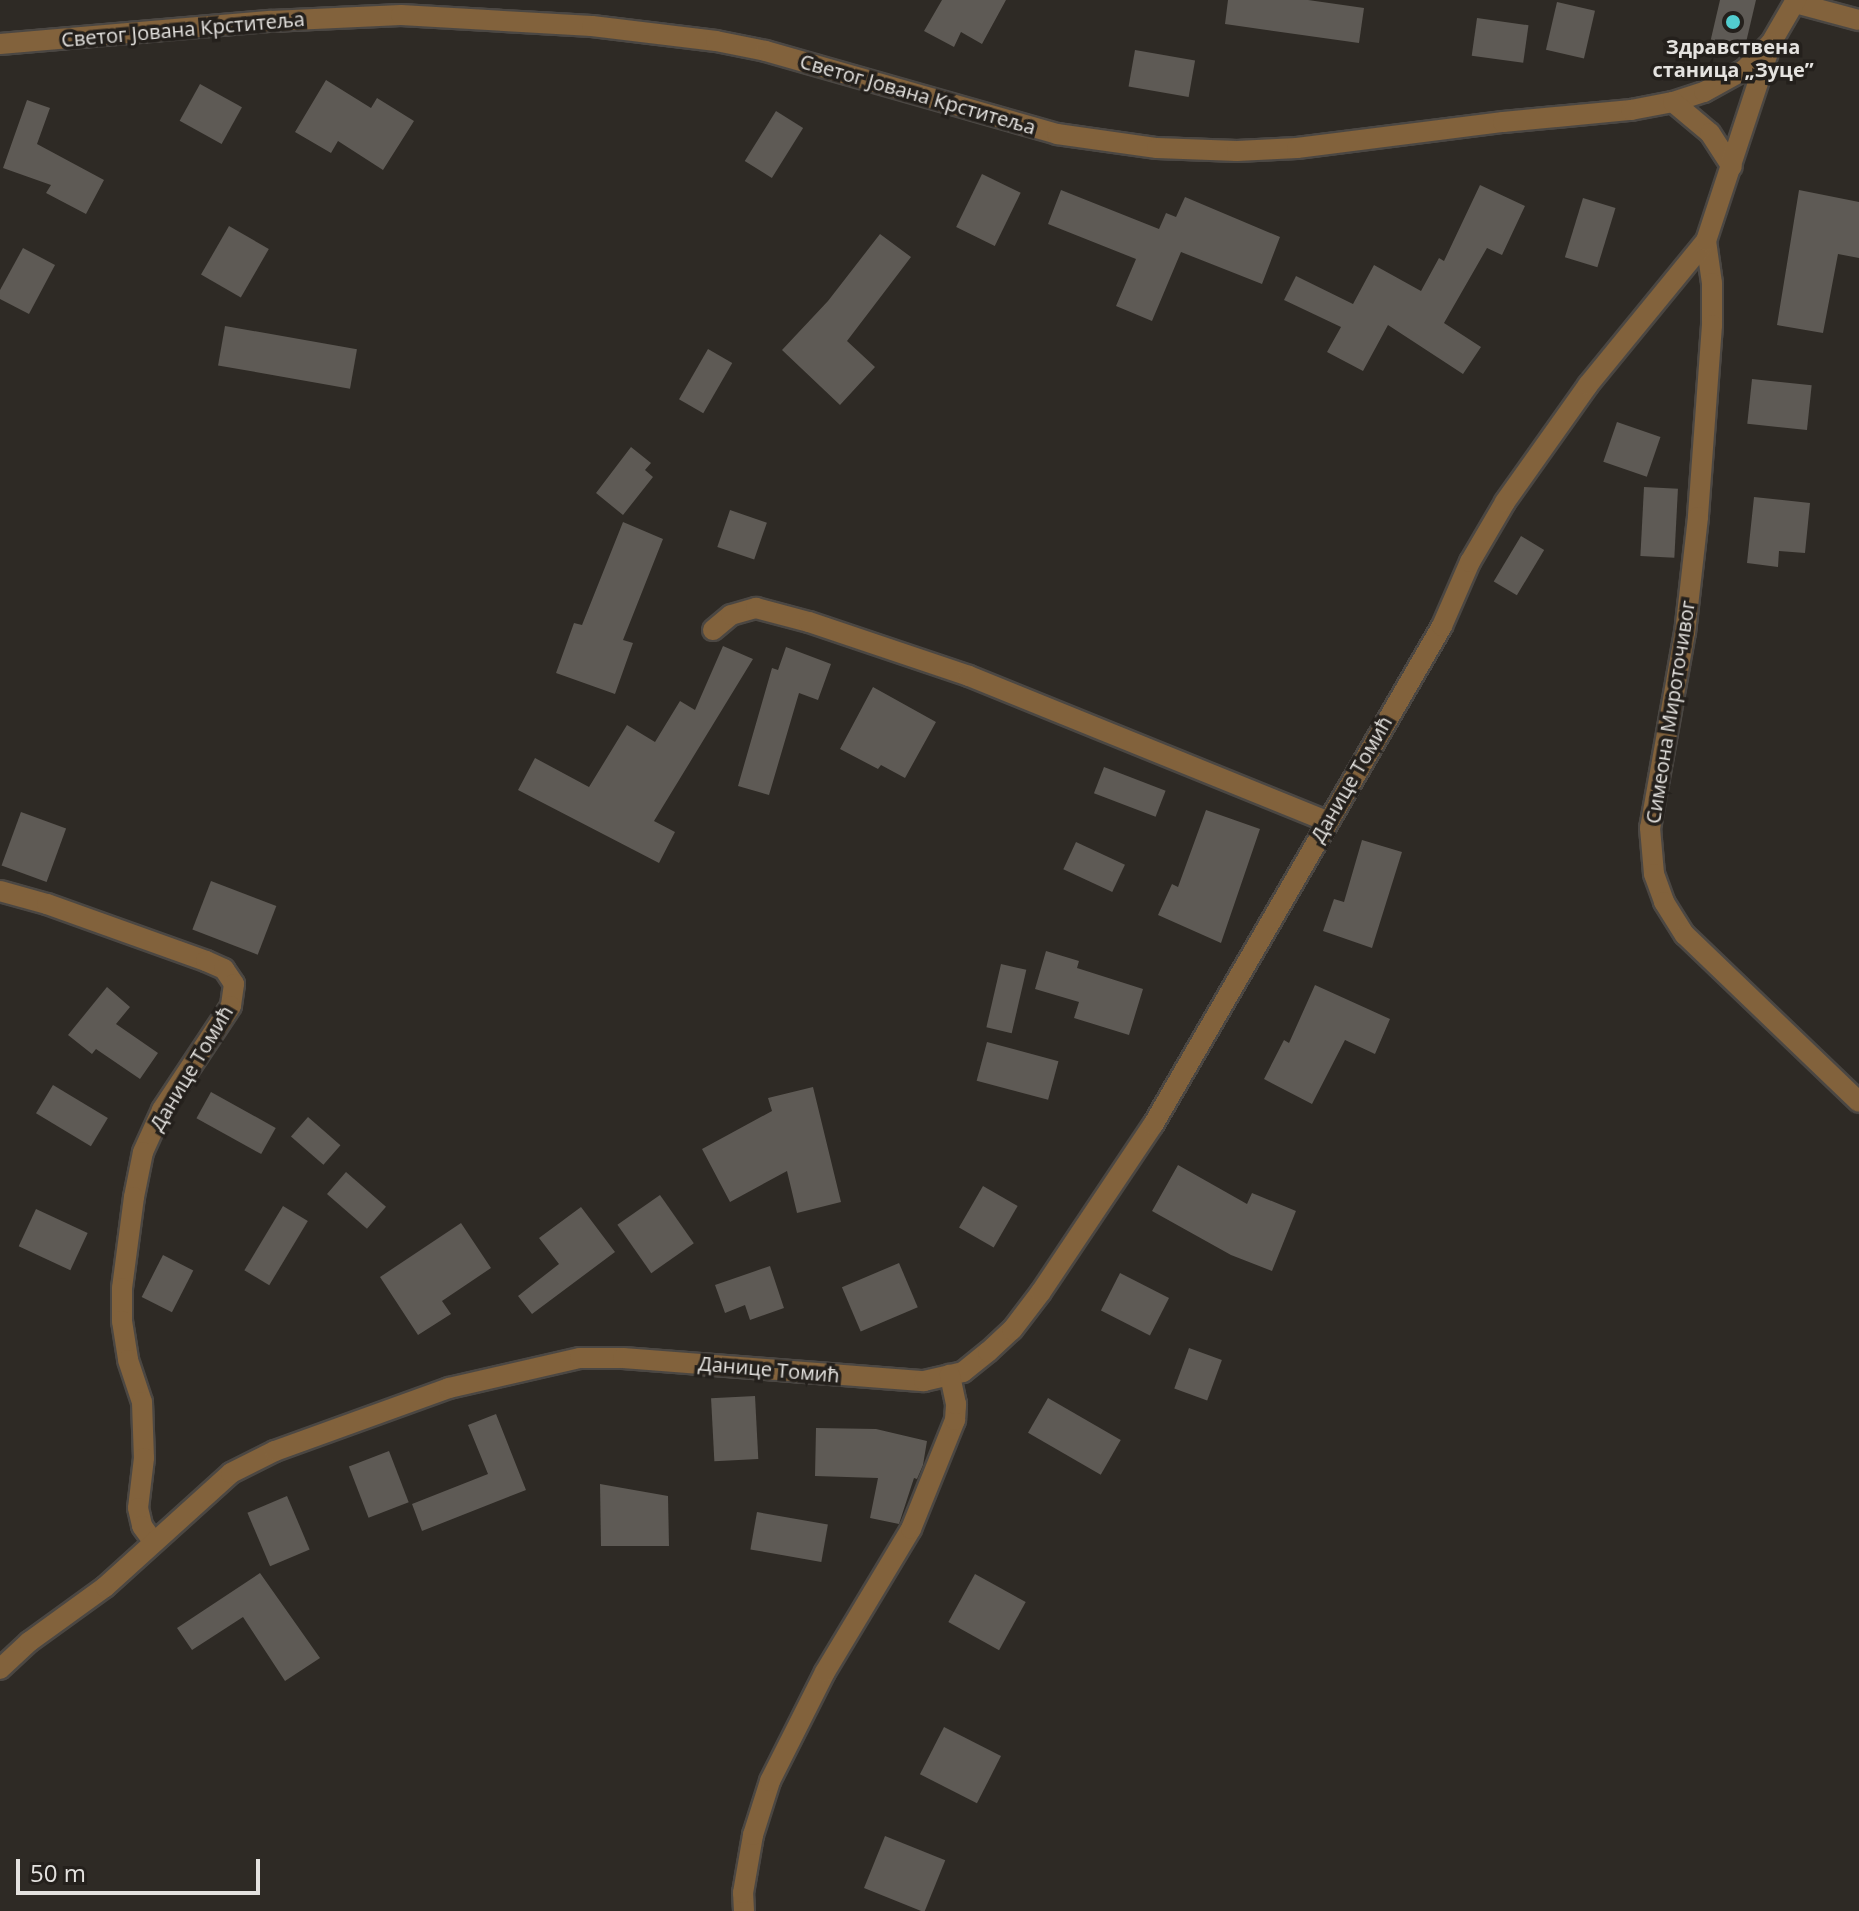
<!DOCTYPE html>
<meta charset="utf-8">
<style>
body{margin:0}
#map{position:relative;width:1859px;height:1911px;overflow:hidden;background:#2e2a25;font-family:"Open Sans",sans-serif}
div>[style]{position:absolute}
.building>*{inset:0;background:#5e5a55;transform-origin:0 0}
.roads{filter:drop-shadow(2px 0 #4b4743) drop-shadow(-2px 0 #4b4743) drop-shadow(0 2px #4b4743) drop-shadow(0 -2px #4b4743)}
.minor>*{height:20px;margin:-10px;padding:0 10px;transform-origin:10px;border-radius:10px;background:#82623c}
.dots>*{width:22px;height:22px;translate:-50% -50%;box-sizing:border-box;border:4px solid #24201c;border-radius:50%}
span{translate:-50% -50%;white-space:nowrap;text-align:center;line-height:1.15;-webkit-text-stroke:7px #24201c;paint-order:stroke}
.street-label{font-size:20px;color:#e4e2df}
.poi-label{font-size:20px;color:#e4e2df;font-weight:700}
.scale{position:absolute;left:16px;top:1859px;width:244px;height:36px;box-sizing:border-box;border:4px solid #e4e2df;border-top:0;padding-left:10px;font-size:24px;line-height:28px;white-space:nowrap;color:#e4e2df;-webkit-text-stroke:6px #24201c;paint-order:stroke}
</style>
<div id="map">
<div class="building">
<div style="clip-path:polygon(942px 0,1006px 0,982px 44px,961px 32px,954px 47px,924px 31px)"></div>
<div style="clip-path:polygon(1228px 0,1308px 0,1364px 8px,1359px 43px,1225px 24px)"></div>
<div style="clip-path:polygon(1720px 0,1756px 0,1744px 51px,1710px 43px)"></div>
<div style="left:1557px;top:2px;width:39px;height:49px;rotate:13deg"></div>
<div style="left:1477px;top:18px;width:52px;height:38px;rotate:8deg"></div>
<div style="left:1135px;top:50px;width:61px;height:37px;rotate:10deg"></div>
<div style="clip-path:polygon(326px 80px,371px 108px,377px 98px,414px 121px,383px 170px,338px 141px,331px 153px,295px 132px)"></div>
<div style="left:200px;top:84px;width:48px;height:42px;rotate:29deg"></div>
<div style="clip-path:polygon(27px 100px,50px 108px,37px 144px,104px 180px,86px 214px,46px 193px,51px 185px,3px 168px)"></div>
<div style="left:776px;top:111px;width:32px;height:59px;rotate:32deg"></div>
<div style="left:982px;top:174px;width:43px;height:59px;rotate:26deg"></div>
<div style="clip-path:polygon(1480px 185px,1525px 206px,1502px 255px,1487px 248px,1444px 323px,1481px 347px,1463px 374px,1388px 325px,1363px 371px,1327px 352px,1341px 327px,1284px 300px,1296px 276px,1353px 304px,1374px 265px,1421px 291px,1439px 258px,1444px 261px)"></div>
<div style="clip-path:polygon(1061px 190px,1159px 229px,1166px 213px,1176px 217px,1185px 197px,1280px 237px,1262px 284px,1181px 252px,1152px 321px,1116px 306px,1136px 259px,1048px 224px)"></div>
<div style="clip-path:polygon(1799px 190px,1859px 202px,1859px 258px,1838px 254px,1823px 333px,1777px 325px)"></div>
<div style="left:1583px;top:198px;width:34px;height:62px;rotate:17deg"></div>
<div style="left:229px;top:226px;width:46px;height:56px;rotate:30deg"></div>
<div style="clip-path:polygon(880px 234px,911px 257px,847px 341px,875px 367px,840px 405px,782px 350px,828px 301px)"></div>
<div style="clip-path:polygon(23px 248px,55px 265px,29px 314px,0 299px,0 290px)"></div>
<div style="left:225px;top:326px;width:134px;height:40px;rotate:10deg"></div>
<div style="left:708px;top:349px;width:28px;height:58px;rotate:30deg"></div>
<div style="left:1752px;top:379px;width:60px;height:45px;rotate:6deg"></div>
<div style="left:1617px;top:422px;width:46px;height:42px;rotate:19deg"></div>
<div style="clip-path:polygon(631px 447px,651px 463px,645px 470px,653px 477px,623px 515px,596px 493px)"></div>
<div style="left:1644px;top:487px;width:34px;height:69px;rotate:3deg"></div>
<div style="clip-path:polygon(1754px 497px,1810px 503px,1805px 553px,1779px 551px,1778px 567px,1747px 563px)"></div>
<div style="left:730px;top:510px;width:39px;height:39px;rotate:19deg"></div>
<div style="clip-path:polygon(623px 522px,663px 539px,623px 640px,633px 643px,615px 694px,556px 673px,574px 623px,582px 625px)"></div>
<div style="left:1521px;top:536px;width:27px;height:53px;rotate:31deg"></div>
<div style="clip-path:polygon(723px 646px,753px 659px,654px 821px,675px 832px,659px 863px,518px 790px,535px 758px,589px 787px,627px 725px,655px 742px,680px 701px,695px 710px)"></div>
<div style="clip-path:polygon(786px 647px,831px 664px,818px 700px,799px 693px,769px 795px,738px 786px,772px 668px,778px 670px)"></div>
<div style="clip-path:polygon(873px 687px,936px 722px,905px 778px,881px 765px,878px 769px,840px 749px)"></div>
<div style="left:1104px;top:767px;width:66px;height:28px;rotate:21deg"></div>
<div style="clip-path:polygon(1206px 810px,1260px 829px,1221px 943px,1158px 915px,1172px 884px,1178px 887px)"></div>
<div style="left:21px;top:812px;width:48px;height:57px;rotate:20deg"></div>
<div style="clip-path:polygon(1362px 840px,1402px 852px,1372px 948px,1323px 931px,1334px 899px,1344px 902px)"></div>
<div style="left:1076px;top:842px;width:54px;height:30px;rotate:25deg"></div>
<div style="left:211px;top:881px;width:70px;height:52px;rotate:21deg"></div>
<div style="clip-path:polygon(1046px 951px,1079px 961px,1077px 968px,1143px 989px,1129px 1035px,1074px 1018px,1079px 1002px,1035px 989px)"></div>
<div style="left:1001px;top:964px;width:26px;height:65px;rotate:13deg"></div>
<div style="clip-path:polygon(1315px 985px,1390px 1019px,1375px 1054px,1345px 1040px,1312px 1104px,1264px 1079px,1284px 1040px,1289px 1043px)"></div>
<div style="clip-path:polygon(107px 987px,130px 1007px,116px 1024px,158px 1053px,140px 1079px,96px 1049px,92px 1054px,68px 1035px)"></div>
<div style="left:987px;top:1042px;width:74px;height:40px;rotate:15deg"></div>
<div style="left:53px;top:1085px;width:64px;height:33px;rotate:31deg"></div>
<div style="clip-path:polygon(813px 1087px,841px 1202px,797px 1213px,787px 1171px,730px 1202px,702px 1149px,772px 1111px,768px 1098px)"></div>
<div style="left:211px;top:1092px;width:74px;height:30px;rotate:29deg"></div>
<div style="left:308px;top:1117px;width:43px;height:26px;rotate:41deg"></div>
<div style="clip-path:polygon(1178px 1165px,1247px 1204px,1252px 1193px,1296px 1211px,1272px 1271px,1231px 1255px,1152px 1211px)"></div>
<div style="left:346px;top:1172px;width:53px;height:29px;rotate:41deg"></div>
<div style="left:983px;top:1186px;width:40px;height:48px;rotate:30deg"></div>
<div style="left:660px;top:1195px;width:59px;height:52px;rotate:55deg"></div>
<div style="left:283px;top:1206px;width:29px;height:75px;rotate:31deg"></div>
<div style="clip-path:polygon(581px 1207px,615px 1252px,532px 1314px,518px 1296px,559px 1264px,539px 1238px)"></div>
<div style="left:36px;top:1209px;width:57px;height:41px;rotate:25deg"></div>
<div style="clip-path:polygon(461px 1223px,491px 1268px,442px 1301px,451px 1314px,418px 1335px,380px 1277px)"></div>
<div style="left:163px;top:1255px;width:34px;height:47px;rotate:27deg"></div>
<div style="left:899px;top:1263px;width:48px;height:62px;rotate:67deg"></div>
<div style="clip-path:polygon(770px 1266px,784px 1308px,750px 1320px,745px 1305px,725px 1313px,715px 1285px)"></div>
<div style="left:1120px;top:1273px;width:55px;height:42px;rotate:27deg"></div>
<div style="left:1189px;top:1348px;width:35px;height:43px;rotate:20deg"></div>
<div style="left:755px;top:1396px;width:63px;height:44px;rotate:87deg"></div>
<div style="left:1048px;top:1398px;width:84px;height:40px;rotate:30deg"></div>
<div style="clip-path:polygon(496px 1414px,526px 1490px,422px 1531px,412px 1504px,488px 1474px,468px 1425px)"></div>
<div style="clip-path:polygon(816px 1428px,876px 1429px,927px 1441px,923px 1465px,917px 1479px,914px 1478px,899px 1524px,870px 1518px,878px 1478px,815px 1476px)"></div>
<div style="left:389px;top:1451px;width:55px;height:43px;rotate:69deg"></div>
<div style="clip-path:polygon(600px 1484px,668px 1496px,669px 1546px,601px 1546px)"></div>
<div style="left:287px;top:1496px;width:58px;height:43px;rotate:67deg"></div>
<div style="left:757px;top:1512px;width:72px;height:38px;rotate:10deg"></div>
<div style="clip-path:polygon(260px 1573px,320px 1658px,285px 1681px,243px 1617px,192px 1650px,177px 1628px)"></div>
<div style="left:975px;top:1574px;width:58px;height:55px;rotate:29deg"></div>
<div style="left:944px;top:1727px;width:64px;height:53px;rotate:27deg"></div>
<div style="left:885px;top:1836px;width:65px;height:56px;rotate:22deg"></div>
</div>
<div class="roads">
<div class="minor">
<div style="left:1795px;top:3px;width:66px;rotate:14.9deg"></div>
<div style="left:0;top:44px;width:272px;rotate:-4.9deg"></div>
<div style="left:271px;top:21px;width:130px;rotate:-2.6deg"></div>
<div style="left:401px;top:15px;width:191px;rotate:3.3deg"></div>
<div style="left:592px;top:26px;width:125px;rotate:6.9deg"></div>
<div style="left:716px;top:41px;width:51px;rotate:11.3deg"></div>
<div style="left:766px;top:51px;width:303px;rotate:15.9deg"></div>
<div style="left:1057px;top:134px;width:101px;rotate:8deg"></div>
<div style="left:1157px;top:148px;width:80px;rotate:2.1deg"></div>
<div style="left:1237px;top:151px;width:60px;rotate:-2.9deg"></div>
<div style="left:1297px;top:148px;width:208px;rotate:-7.2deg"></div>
<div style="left:1503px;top:122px;width:129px;rotate:-5.4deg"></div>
<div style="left:1631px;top:110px;width:43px;rotate:-10.8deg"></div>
<div style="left:1673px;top:102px;width:33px;rotate:-18deg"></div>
<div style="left:1704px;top:92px;width:46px;rotate:-28.8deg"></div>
<div style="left:1744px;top:70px;width:38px;rotate:-45deg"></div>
<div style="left:1771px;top:43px;width:50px;rotate:-59.8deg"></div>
<div style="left:1673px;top:102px;width:48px;rotate:40deg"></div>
<div style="left:1710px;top:133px;width:40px;rotate:57.1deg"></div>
<div style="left:1706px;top:241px;width:42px;rotate:81.9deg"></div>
<div style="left:1712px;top:283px;width:42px;rotate:90deg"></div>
<div style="left:1712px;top:325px;width:193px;rotate:94.2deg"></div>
<div style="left:1698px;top:517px;width:116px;rotate:96.4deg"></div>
<div style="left:1685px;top:632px;width:199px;rotate:100.1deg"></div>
<div style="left:1650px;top:828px;width:46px;rotate:85deg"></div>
<div style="left:1654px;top:874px;width:30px;rotate:70deg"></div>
<div style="left:1664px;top:902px;width:39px;rotate:58deg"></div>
<div style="left:1685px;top:935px;width:241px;rotate:43.8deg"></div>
<div style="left:713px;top:630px;width:23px;rotate:-40deg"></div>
<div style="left:731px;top:615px;width:26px;rotate:-16deg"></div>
<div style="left:756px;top:608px;width:55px;rotate:14.8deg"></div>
<div style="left:809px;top:622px;width:169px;rotate:18.6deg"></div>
<div style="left:969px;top:676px;width:385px;rotate:22.1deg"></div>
<div style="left:0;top:891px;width:49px;rotate:15.5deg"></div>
<div style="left:47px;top:904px;width:169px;rotate:19.7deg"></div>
<div style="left:206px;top:961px;width:20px;rotate:24deg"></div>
<div style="left:224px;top:969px;width:18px;rotate:56deg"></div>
<div style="left:234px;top:984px;width:22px;rotate:98deg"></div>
<div style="left:231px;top:1006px;width:125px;rotate:123.6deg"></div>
<div style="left:162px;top:1110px;width:46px;rotate:114.3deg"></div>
<div style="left:143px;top:1152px;width:46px;rotate:101.3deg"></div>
<div style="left:134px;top:1197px;width:92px;rotate:97.5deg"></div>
<div style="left:122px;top:1288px;width:33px;rotate:90deg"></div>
<div style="left:122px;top:1321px;width:39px;rotate:81deg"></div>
<div style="left:128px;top:1360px;width:44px;rotate:71.6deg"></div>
<div style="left:142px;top:1402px;width:56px;rotate:88deg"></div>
<div style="left:144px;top:1458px;width:50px;rotate:96.8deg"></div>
<div style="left:138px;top:1508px;width:18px;rotate:77deg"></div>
<div style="left:142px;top:1526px;width:19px;rotate:54deg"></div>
<div style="left:0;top:1669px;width:40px;rotate:-43deg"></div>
<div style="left:29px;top:1642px;width:94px;rotate:-35.9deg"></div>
<div style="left:105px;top:1587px;width:170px;rotate:-42.1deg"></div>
<div style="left:231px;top:1473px;width:49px;rotate:-26.6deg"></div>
<div style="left:275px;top:1451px;width:185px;rotate:-19.9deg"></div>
<div style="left:449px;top:1388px;width:134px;rotate:-12.9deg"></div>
<div style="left:580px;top:1358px;width:43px"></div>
<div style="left:623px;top:1358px;width:302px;rotate:4.4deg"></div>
<div style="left:924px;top:1381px;width:40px;rotate:-13deg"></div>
<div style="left:963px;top:1372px;width:32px;rotate:-39deg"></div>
<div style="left:988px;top:1352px;width:33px;rotate:-43deg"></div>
<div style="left:1012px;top:1330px;width:48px;rotate:-52.7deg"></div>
<div style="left:1041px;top:1292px;width:201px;rotate:-56.2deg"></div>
<div style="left:1153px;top:1125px;width:577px;rotate:-59.92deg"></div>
<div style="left:1442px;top:626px;width:70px;rotate:-66.4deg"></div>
<div style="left:1470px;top:562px;width:69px;rotate:-59.7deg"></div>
<div style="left:1505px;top:502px;width:143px;rotate:-54.6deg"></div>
<div style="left:1588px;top:385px;width:186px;rotate:-50.7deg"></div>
<div style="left:1706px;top:241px;width:208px;rotate:-71.8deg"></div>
<div style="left:744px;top:1911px;width:18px;rotate:-93deg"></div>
<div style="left:743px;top:1893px;width:59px;rotate:-80.2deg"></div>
<div style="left:753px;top:1835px;width:57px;rotate:-72.5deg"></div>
<div style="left:770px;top:1781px;width:122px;rotate:-63.2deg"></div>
<div style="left:825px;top:1672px;width:167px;rotate:-59deg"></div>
<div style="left:911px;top:1529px;width:118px;rotate:-68deg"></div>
<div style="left:955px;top:1420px;width:16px;rotate:-86deg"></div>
<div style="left:956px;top:1404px;width:30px;rotate:-102deg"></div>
</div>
</div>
<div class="dots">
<div style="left:1733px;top:22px;background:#52cdcf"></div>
</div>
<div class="street-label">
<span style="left:183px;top:29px;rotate:-5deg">Светог Јована Крститеља</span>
<span style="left:918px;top:94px;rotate:16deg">Светог Јована Крститеља</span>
<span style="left:1670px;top:712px;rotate:-81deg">Симеона Мироточивог</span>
<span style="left:1351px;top:779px;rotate:-60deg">Данице Томић</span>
<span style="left:191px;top:1068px;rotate:-59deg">Данице Томић</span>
<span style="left:769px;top:1369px;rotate:5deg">Данице Томић</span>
</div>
<div class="poi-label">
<span style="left:1733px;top:58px">Здравствена<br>станица „Зуце”</span>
</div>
<div class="scale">50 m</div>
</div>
